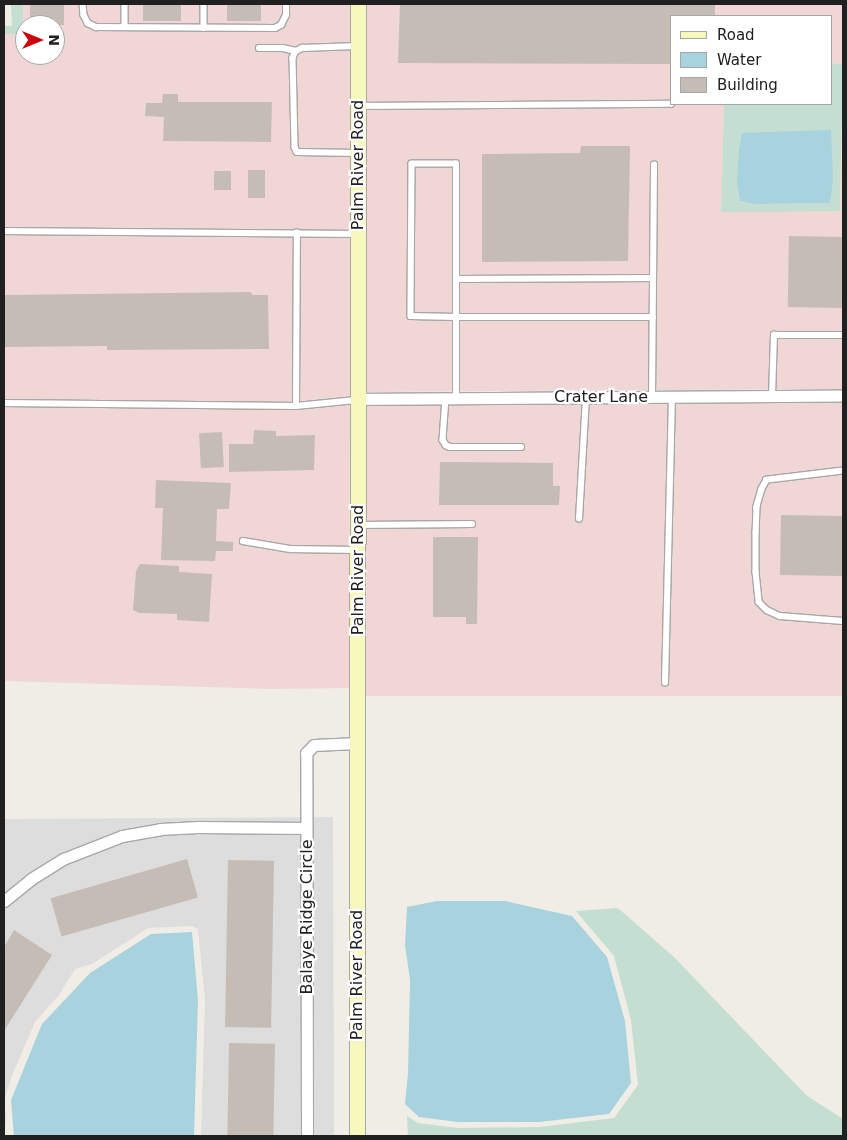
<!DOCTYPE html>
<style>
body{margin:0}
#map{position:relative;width:847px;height:1140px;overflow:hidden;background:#f0ede6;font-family:"DejaVu Sans",sans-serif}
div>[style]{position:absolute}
.residential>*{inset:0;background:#dedddd}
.commercial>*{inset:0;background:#f0d7d6;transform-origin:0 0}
.wetland>*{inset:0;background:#c4ded1}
.water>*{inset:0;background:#a8d2dd}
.building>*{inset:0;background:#c5bcb6;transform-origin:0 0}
.roads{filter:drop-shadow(1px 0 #a7a7a7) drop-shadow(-1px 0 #a7a7a7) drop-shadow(0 1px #a7a7a7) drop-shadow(0 -1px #a7a7a7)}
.lane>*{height:5.5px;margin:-2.75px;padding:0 2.75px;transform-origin:2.75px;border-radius:2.75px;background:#fff}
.street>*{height:11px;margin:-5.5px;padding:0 5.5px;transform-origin:5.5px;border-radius:5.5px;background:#fff}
.secondary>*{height:15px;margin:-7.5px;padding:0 7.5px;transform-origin:7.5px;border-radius:7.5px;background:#f7f9bc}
span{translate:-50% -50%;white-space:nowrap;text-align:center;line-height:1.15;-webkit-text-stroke:4.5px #fff;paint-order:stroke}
.street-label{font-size:16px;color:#202020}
.frame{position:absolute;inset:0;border:5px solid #202020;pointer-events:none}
.legend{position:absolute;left:670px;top:15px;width:162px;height:90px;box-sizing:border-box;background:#fff;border:1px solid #a6a6a6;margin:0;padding:6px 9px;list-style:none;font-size:15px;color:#202020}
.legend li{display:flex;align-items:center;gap:10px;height:25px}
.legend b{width:25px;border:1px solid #a6a6a6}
.north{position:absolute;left:15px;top:15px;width:50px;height:50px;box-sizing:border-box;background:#fff;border:1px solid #a6a6a6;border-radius:50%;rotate:90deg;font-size:14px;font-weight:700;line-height:20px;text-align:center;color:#202020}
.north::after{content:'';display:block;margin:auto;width:18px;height:22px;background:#cc0409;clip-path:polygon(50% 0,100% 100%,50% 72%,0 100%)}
</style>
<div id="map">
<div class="residential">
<div style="clip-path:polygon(333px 817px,334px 1136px,201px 1136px,205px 1000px,198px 929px,192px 926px,148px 928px,92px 964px,75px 969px,59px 995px,35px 1022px,11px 1078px,4px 1101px,6px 1119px,4px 1136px,4px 819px)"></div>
</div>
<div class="commercial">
<div style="clip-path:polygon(evenodd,23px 4px,351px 4px,349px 688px,271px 689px,4px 681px,4px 34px,23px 34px,23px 4px,25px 25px,55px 25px,55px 55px,25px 55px,25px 25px)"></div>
<div style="clip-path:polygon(367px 4px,843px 4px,843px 64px,831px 63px,831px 16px,671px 16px,671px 104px,724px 104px,721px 211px,840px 211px,843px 103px,843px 389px,366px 392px)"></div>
<div style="left:843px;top:403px;width:293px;height:477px;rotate:90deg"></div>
</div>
<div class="wetland">
<div style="clip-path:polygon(11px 4px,23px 4px,23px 34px,4px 34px,4px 26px,12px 26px)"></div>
<div style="clip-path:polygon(evenodd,831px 63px,843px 64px,840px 211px,721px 212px,724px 104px,831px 104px,831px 63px,831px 191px,830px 203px,754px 204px,740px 201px,831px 191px)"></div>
<div style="clip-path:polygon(618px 908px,675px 958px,806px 1095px,843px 1119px,843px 1136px,408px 1136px,407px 1116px,418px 1123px,458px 1128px,540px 1127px,614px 1118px,638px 1085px,631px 1020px,614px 956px,576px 911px)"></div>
</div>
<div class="water">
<div style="clip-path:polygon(831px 130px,833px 179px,830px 203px,754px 204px,740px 201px,737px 182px,739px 150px,742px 133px)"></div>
<div style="clip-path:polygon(437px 901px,505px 901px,572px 916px,607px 957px,625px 1021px,631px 1083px,609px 1114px,539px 1122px,458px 1122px,419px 1117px,405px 1104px,408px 1073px,410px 980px,405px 945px,407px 907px)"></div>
<div style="clip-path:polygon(192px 932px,198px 1000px,194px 1136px,14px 1136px,11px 1100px,42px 1024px,90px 973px,151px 934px)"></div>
</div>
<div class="building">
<div style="left:30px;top:4px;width:34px;height:21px"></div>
<div style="left:143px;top:4px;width:38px;height:17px"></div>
<div style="left:227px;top:4px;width:34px;height:17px"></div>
<div style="clip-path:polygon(400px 4px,715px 4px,715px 16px,671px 16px,671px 64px,398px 63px)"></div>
<div style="clip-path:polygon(163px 94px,178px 94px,178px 102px,272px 102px,271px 142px,163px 141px,164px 117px,145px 116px,146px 103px,162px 103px)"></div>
<div style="clip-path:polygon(581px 146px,630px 146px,628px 261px,482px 262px,482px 154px,580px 153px)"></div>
<div style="left:248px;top:170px;width:17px;height:28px"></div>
<div style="left:214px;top:171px;width:17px;height:19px"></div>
<div style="left:789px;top:236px;width:54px;height:71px;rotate:1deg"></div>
<div style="clip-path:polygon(251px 292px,252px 295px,268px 295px,269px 349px,107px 350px,107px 346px,5px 347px,5px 295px)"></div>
<div style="clip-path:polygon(254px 430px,276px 431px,276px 436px,315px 435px,314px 470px,229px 472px,229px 444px,253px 444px)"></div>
<div style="left:222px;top:432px;width:35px;height:23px;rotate:87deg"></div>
<div style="clip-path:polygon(440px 462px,553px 463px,553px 486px,560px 486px,559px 505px,439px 505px)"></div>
<div style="clip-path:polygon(156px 480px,231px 483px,229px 509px,217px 509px,216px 541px,233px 542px,233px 551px,216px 551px,215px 561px,161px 560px,163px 508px,155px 508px)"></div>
<div style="left:781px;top:515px;width:62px;height:60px;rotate:1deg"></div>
<div style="clip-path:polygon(433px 537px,478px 537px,477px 624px,466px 624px,466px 617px,433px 617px)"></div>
<div style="clip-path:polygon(140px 564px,179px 566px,179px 572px,212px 574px,209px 622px,177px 620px,177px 614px,139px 613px,133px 610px,136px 571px)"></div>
<div style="left:187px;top:859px;width:40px;height:142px;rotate:74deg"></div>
<div style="left:228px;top:860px;width:46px;height:167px;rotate:1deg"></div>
<div style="clip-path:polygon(14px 930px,52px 955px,4px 1031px,4px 947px)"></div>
<div style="left:229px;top:1043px;width:46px;height:93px;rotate:1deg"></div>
</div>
<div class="roads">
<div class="lane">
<div style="left:83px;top:4px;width:11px;rotate:85deg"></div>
<div style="left:84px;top:15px;width:9px;rotate:63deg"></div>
<div style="left:88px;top:23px;width:9px;rotate:27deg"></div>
<div style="left:96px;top:27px;width:179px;rotate:0.3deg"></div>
<div style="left:275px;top:28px;width:7px;rotate:-27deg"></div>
<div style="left:281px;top:25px;width:11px;rotate:-63deg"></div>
<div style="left:286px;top:15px;width:11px;rotate:-90deg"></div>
<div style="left:125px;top:4px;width:23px;rotate:90deg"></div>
<div style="left:204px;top:4px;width:24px;rotate:90deg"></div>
<div style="left:259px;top:48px;width:24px"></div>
<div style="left:283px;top:48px;width:13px;rotate:13deg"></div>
<div style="left:296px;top:51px;width:7px;rotate:-27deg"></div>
<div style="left:302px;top:48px;width:54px;rotate:-2.1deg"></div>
<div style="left:296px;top:51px;width:8px;rotate:113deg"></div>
<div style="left:293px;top:58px;width:89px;rotate:88.7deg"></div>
<div style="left:295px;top:147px;width:5px;rotate:68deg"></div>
<div style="left:297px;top:152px;width:59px;rotate:1deg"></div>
<div style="left:358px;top:106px;width:313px;rotate:-0.4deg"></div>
<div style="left:4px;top:231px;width:352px;rotate:0.5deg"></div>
<div style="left:456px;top:279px;width:197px;rotate:-0.3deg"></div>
<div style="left:772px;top:396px;width:61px;rotate:-88.1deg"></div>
<div style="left:774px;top:335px;width:69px"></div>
<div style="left:456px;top:397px;width:233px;rotate:-90deg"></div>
<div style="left:456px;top:164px;width:44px;rotate:180deg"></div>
<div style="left:412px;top:164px;width:152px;rotate:90.4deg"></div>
<div style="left:411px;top:316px;width:45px;rotate:1.3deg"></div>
<div style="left:456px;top:317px;width:197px"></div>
<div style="left:652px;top:397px;width:232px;rotate:-89.5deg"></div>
<div style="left:446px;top:398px;width:42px;rotate:94.1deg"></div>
<div style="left:443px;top:440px;width:6px;rotate:59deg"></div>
<div style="left:446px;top:445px;width:4px;rotate:27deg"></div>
<div style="left:450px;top:447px;width:71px"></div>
<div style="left:4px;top:403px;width:292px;rotate:0.6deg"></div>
<div style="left:296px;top:406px;width:60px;rotate:-5.7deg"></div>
<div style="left:296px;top:406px;width:173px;rotate:-89.7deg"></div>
<div style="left:843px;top:471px;width:77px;rotate:173.2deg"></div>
<div style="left:767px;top:480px;width:10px;rotate:119deg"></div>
<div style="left:762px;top:489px;width:19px;rotate:106deg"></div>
<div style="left:757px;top:507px;width:25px;rotate:92deg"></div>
<div style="left:756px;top:532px;width:40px;rotate:90deg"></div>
<div style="left:756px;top:572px;width:30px;rotate:84deg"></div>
<div style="left:759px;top:602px;width:11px;rotate:45deg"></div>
<div style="left:767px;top:610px;width:14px;rotate:25deg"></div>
<div style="left:780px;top:616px;width:63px;rotate:4.5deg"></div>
<div style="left:579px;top:519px;width:122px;rotate:-86.7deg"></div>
<div style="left:358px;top:525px;width:114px;rotate:-0.5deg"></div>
<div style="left:243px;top:541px;width:49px;rotate:9.5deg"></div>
<div style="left:291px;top:549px;width:65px;rotate:0.9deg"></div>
<div style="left:665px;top:683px;width:286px;rotate:-88.6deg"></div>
</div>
<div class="street">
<div style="left:358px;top:399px;width:485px;rotate:-0.4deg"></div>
<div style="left:4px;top:901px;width:35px;rotate:-39deg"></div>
<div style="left:31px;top:879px;width:38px;rotate:-32deg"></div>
<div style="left:63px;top:859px;width:63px;rotate:-21.3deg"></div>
<div style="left:122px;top:836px;width:39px;rotate:-10deg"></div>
<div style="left:160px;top:829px;width:38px;rotate:-3deg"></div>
<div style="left:198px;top:827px;width:108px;rotate:0.5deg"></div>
<div style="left:307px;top:1136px;width:383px;rotate:-90.1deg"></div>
<div style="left:306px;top:753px;width:11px;rotate:-45deg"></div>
<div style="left:314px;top:745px;width:43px;rotate:-2.7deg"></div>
</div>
<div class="secondary">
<div style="left:357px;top:1136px;width:1132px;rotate:-89.95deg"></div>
</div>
</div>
<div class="street-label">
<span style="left:358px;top:165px;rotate:-90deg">Palm River Road</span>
<span style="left:601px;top:397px">Crater Lane</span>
<span style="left:358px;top:570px;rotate:-90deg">Palm River Road</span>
<span style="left:307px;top:917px;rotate:-90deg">Balaye Ridge Circle</span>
<span style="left:357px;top:975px;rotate:-90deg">Palm River Road</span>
</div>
<div class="frame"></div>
<ul class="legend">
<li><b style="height:6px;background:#f7f9bc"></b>Road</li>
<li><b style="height:14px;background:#a8d2dd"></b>Water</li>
<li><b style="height:14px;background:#c5bcb6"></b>Building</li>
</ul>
<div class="north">N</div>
</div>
